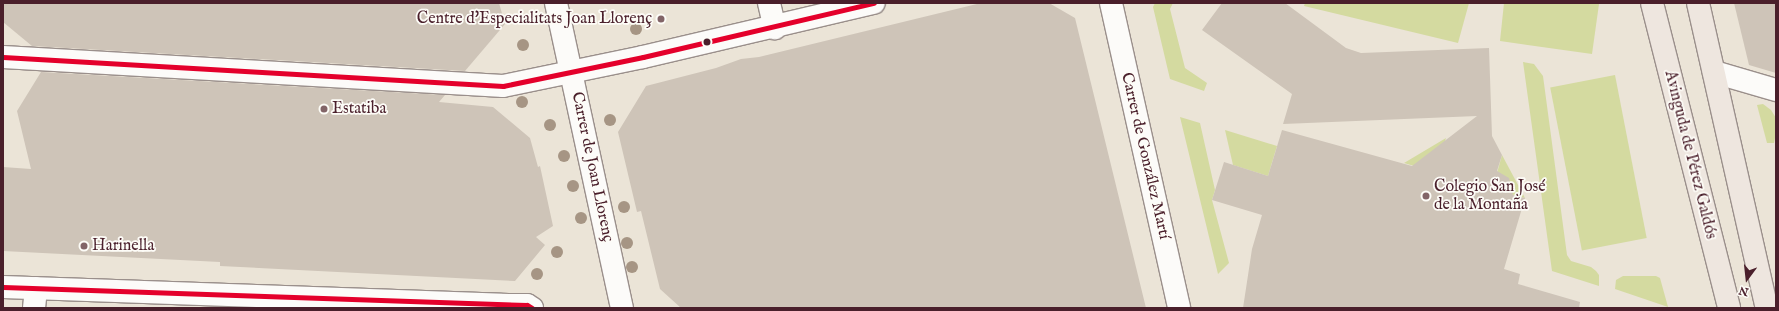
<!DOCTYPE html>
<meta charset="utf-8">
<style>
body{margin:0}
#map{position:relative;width:1779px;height:311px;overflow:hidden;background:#ebe4d7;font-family:"IM FELL English",serif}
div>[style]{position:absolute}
.green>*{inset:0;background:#d4daa0;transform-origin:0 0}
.building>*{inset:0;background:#cec4b8}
.roads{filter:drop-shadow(1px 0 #9a8f8b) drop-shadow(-1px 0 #9a8f8b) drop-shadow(0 1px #9a8f8b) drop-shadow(0 -1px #9a8f8b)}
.street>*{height:22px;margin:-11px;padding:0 11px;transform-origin:11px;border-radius:11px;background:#fcfbf9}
.primary>*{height:22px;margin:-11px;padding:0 11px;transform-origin:11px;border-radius:11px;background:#eee6df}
.bus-1>*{height:5px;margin:-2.5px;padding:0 2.5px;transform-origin:2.5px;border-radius:2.5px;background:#e4002b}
.trees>*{width:12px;height:12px;margin:-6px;border-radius:50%;background:#a69584}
.dots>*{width:11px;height:11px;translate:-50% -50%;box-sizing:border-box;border:2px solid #fdfcf7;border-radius:50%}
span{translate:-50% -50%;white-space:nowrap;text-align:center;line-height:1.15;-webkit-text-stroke:3.5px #fdfcf7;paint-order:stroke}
.poi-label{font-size:16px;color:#4a1f2b}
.right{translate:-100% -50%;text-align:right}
.left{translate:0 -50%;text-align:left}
.street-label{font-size:16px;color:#4a1f2b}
.frame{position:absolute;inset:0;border:4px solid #4a1f2b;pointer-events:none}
.north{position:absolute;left:1727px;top:259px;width:40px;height:40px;-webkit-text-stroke:3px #fdfcf7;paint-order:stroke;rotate:195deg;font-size:11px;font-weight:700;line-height:16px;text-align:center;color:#4a1f2b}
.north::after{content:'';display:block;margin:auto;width:14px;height:18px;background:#4a1f2b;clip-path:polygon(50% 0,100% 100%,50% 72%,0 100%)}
</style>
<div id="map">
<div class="green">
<div style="clip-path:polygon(1155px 3px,1173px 3px,1170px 9px,1185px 68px,1207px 83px,1204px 91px,1170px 79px,1153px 7px)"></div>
<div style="clip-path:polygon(1305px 3px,1469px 3px,1458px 43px,1304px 6px)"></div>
<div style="clip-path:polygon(1504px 3px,1599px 4px,1592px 54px,1500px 41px)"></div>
<div style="clip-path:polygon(1523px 62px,1534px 64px,1543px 76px,1567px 255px,1571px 261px,1591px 267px,1596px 271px,1599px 275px,1599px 286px,1552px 271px)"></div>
<div style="left:1615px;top:75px;width:166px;height:66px;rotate:79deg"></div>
<div style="clip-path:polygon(1763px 104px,1771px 110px,1776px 118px,1776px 133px,1774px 143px,1767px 143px,1757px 105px)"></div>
<div style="clip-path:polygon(1180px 117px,1200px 123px,1215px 190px,1212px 200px,1229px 263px,1218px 274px)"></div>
<div style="clip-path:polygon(1225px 130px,1277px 146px,1268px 176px,1233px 165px)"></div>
<div style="clip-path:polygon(1446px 138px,1440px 157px,1430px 154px,1427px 155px,1421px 168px,1404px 163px)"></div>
<div style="clip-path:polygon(1502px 155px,1525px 198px,1506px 193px,1497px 173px)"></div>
<div style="clip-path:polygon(1623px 276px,1656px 276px,1660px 278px,1668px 307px,1615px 289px,1616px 280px)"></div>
</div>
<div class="building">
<div style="clip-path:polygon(3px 3px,499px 3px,505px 24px,465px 71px,32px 46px,3px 22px)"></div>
<div style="clip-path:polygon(981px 3px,1049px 3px,1075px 18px,1146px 308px,681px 308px,660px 289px,641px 211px,637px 212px,618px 132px,646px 86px,716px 68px,741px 59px,759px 57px)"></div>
<div style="clip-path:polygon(1222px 3px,1285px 3px,1346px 48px,1361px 53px,1489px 48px,1492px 136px,1502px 155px,1497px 171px,1509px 178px,1513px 195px,1525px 198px,1504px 269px,1520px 274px,1518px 284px,1580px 302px,1579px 308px,1243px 308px,1252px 249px,1262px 215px,1212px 200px,1224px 162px,1268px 176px,1282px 130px,1412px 166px,1477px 116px,1283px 124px,1292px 94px,1202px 30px)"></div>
<div style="clip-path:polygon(1734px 3px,1776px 3px,1776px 73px,1749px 65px)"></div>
<div style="clip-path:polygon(41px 72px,445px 95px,439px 102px,493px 107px,530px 138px,538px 167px,540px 166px,553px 226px,536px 237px,545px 245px,515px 281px,220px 266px,220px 262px,3px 251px,3px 167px,31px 169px,17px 111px)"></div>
</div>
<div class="roads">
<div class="street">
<div style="left:556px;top:3px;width:312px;rotate:77.8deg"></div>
<div style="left:769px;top:3px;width:26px;rotate:77deg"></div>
<div style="left:1111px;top:3px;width:312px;rotate:77.4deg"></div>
<div style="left:3px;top:57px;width:501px;rotate:3.32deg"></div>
<div style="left:503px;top:86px;width:143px;rotate:-11.7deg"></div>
<div style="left:643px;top:57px;width:237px;rotate:-13.2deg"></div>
<div style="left:1714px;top:72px;width:65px;rotate:16.2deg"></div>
<div style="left:3px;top:287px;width:506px;rotate:2.04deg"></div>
<div style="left:509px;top:305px;width:18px"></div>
<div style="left:527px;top:305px;width:6px;rotate:31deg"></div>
<div style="left:34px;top:308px;width:20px;rotate:-84deg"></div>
</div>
<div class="primary">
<div style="left:1652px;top:3px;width:315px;rotate:75.8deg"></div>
<div style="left:1698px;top:3px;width:313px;rotate:77.3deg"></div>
</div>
</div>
<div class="bus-1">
<div style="left:3px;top:57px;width:501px;rotate:3.32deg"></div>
<div style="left:503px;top:86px;width:143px;rotate:-11.7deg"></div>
<div style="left:643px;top:57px;width:237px;rotate:-13.2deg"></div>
<div style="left:3px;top:287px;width:524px;rotate:1.97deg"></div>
<div style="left:527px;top:305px;width:6px;rotate:31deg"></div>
</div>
<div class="trees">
<div style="left:636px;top:29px"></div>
<div style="left:523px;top:45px"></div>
<div style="left:522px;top:102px"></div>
<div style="left:610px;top:120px"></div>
<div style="left:550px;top:125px"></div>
<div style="left:564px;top:156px"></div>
<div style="left:573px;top:186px"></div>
<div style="left:624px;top:207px"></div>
<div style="left:581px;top:218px"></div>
<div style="left:627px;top:243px"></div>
<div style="left:557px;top:252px"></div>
<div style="left:632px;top:267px"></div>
<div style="left:537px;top:274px"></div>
</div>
<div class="dots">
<div style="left:661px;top:19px;background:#826467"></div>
<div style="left:707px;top:42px;background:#4a1f2b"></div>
<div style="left:324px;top:109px;background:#826467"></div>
<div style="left:1426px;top:196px;background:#826467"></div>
<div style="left:84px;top:246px;background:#826467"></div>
</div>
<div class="poi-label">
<span class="right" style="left:652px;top:19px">Centre d'Especialitats Joan Llorenç</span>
<span class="left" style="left:332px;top:109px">Estatiba</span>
<span class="left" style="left:1434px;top:196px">Colegio San José<br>de la Montaña</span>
<span class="left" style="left:92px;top:246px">Harinella</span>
</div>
<div class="street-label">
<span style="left:1690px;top:155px;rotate:76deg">Avinguda de Pérez Galdós</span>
<span style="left:1145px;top:156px;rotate:77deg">Carrer de González Martí</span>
<span style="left:592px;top:167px;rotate:78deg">Carrer de Joan Llorenç</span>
</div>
<div class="frame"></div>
<div class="north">N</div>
</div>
